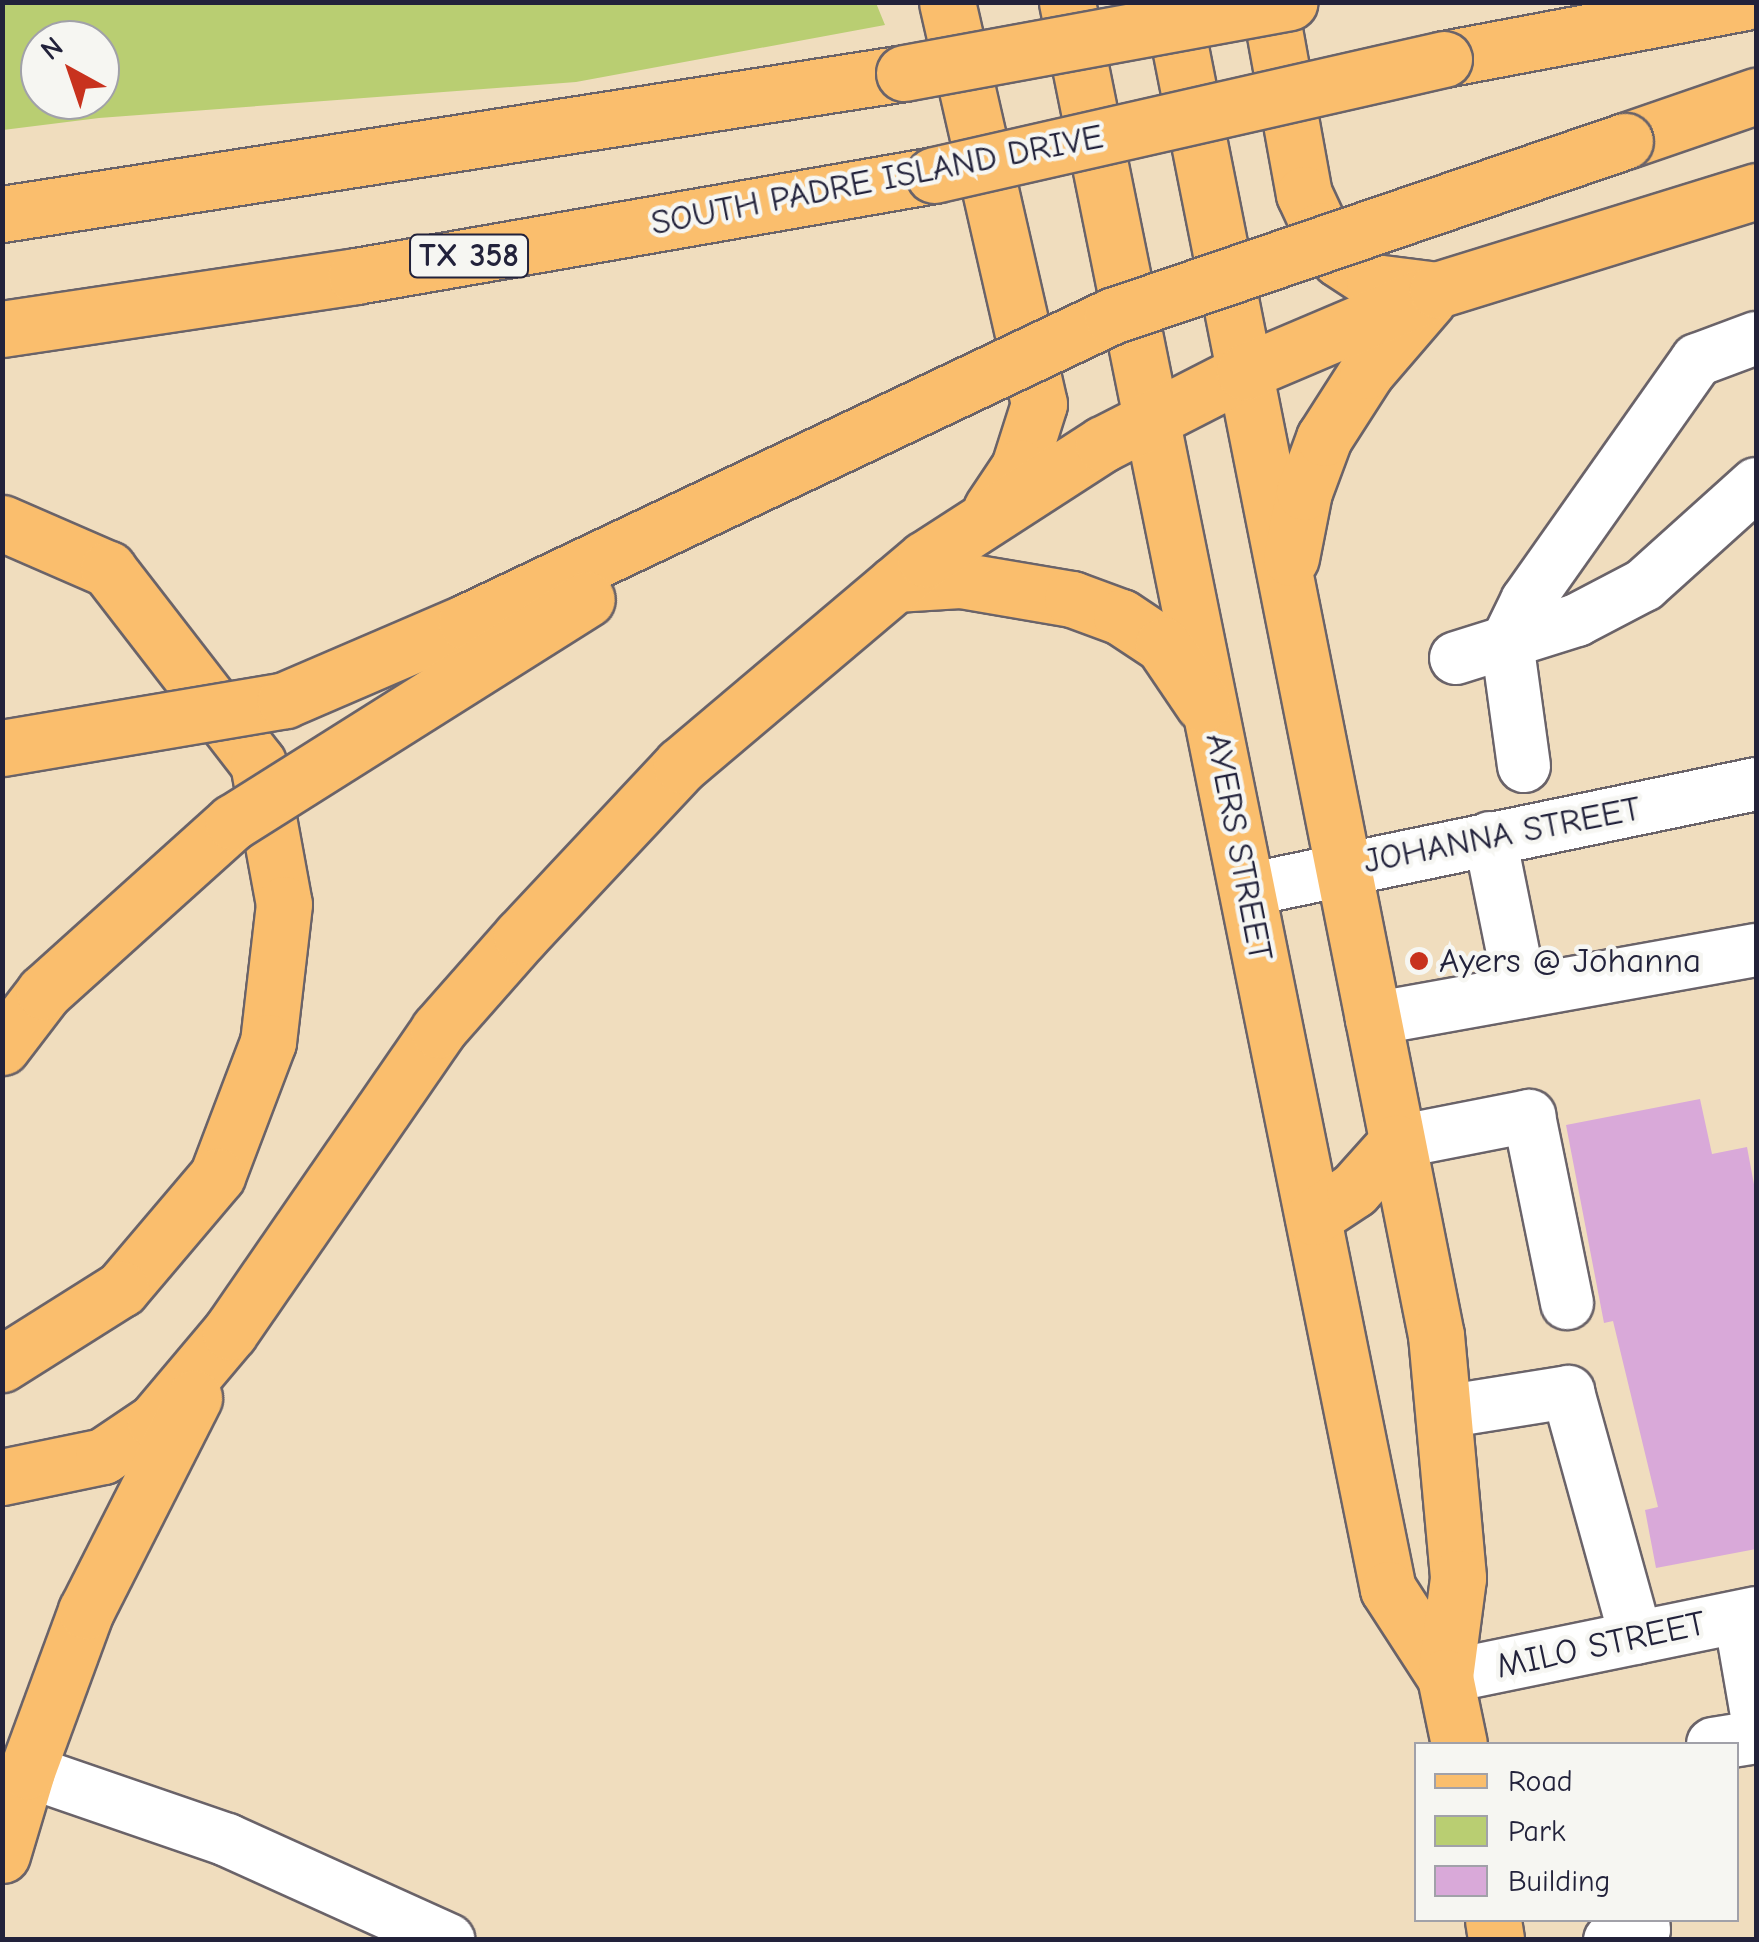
<!DOCTYPE html>
<style>
body{margin:0}
#map{position:relative;width:1759px;height:1942px;overflow:hidden;background:#f0ddbe;font-family:"Comic Neue",sans-serif}
div>[style]{position:absolute}
.green>*{inset:0;background:#b9ce72}
.building>*{inset:0;background:#d9a9d9}
.roads{filter:drop-shadow(2px 0 #6a6369) drop-shadow(-2px 0 #6a6369) drop-shadow(0 2px #6a6369) drop-shadow(0 -2px #6a6369)}
.minor>*{height:52px;margin:-26px;padding:0 26px;transform-origin:26px;border-radius:26px;background:#fff}
.major>*{height:55px;margin:-27.5px;padding:0 27.5px;transform-origin:27.5px;border-radius:27.5px;background:#fabe6d}
.highway>*{height:55px;margin:-27.5px;padding:0 27.5px;transform-origin:27.5px;border-radius:27.5px;background:#fabe6d}
.bridges{filter:drop-shadow(2px 0 #6a6369) drop-shadow(-2px 0 #6a6369) drop-shadow(0 2px #6a6369) drop-shadow(0 -2px #6a6369)}
.highway-bridge>*{height:55px;margin:-27.5px;padding:0 27.5px;transform-origin:27.5px;border-radius:27.5px;background:#fabe6d}
.dots>*{width:28px;height:28px;translate:-50% -50%;box-sizing:border-box;border:5px solid #f6f6f2;border-radius:50%}
span{translate:-50% -50%;white-space:nowrap;text-align:center;line-height:1.15;-webkit-text-stroke:9px #f6f6f2;paint-order:stroke}
.shield-label span{padding:2px 8px;background:#f6f6f2;border:2px solid;border-radius:8px;-webkit-text-stroke-width:0}
.shield-label{font-size:32px;color:#22223b;font-weight:700}
.street-label{font-size:35px;color:#22223b}
.poi-label{font-size:35px;color:#22223b}
.left{translate:0 -50%;text-align:left}
.frame{position:absolute;inset:0;border:5px solid #22223b;pointer-events:none}
.legend{position:absolute;left:1414px;top:1742px;width:325px;height:180px;box-sizing:border-box;background:#f6f6f2;border:2px solid #a1a1a9;margin:0;padding:12px 18px;list-style:none;font-size:30px;color:#22223b}
.legend li{display:flex;align-items:center;gap:20px;height:50px}
.legend b{width:50px;border:2px solid #a1a1a9}
.north{position:absolute;left:20px;top:20px;width:100px;height:100px;box-sizing:border-box;background:#f6f6f2;border:2px solid #a1a1a9;border-radius:50%;rotate:320deg;font-size:28px;font-weight:700;line-height:40px;text-align:center;color:#22223b}
.north::after{content:'';display:block;margin:auto;width:35px;height:45px;background:#c8321e;clip-path:polygon(50% 0,100% 100%,50% 72%,0 100%)}
</style>
<div id="map">
<div class="green">
<div style="clip-path:polygon(evenodd,876px 3px,885px 25px,576px 82px,99px 118px,3px 130px,3px 3px,876px 3px,40px 40px,100px 40px,100px 100px,40px 100px,40px 40px)"></div>
</div>
<div class="building">
<div style="clip-path:polygon(1700px 1099px,1712px 1154px,1747px 1147px,1756px 1195px,1756px 1549px,1656px 1568px,1645px 1510px,1658px 1507px,1613px 1321px,1604px 1323px,1566px 1125px)"></div>
</div>
<div class="roads">
<div class="minor">
<div style="left:1456px;top:658px;width:127px;rotate:-17.4deg"></div>
<div style="left:1577px;top:620px;width:76px;rotate:-27.6deg"></div>
<div style="left:1644px;top:585px;width:151px;rotate:-42deg"></div>
<div style="left:1524px;top:766px;width:125px;rotate:-97.8deg"></div>
<div style="left:1507px;top:642px;width:46px;rotate:-64deg"></div>
<div style="left:1527px;top:601px;width:295px;rotate:-54.8deg"></div>
<div style="left:1697px;top:360px;width:63px;rotate:-20.4deg"></div>
<div style="left:1490px;top:838px;width:157px;rotate:78.6deg"></div>
<div style="left:1247px;top:890px;width:520px;rotate:-11.76deg"></div>
<div style="left:1372px;top:1019px;width:390px;rotate:-10.2deg"></div>
<div style="left:1397px;top:1142px;width:135px;rotate:-11.1deg"></div>
<div style="left:1529px;top:1116px;width:191px;rotate:78.5deg"></div>
<div style="left:1443px;top:1412px;width:127px;rotate:-9.1deg"></div>
<div style="left:1568px;top:1392px;width:255px;rotate:74.5deg"></div>
<div style="left:1740px;top:1617px;width:94px;rotate:80.2deg"></div>
<div style="left:1445px;top:1677px;width:318px;rotate:-11.6deg"></div>
<div style="left:1713px;top:1744px;width:44px;rotate:-9.2deg"></div>
<div style="left:27px;top:1771px;width:212px;rotate:19deg"></div>
<div style="left:227px;top:1840px;width:243px;rotate:24.3deg"></div>
<div style="left:1610px;top:1940px;width:35px;rotate:-16deg"></div>
<div style="left:1644px;top:1930px;width:10px;rotate:-96deg"></div>
</div>
<div class="major">
<div style="left:947px;top:2px;width:412px;rotate:77.1deg"></div>
<div style="left:1039px;top:404px;width:66px;rotate:107.6deg"></div>
<div style="left:1019px;top:467px;width:50px;rotate:123.7deg"></div>
<div style="left:1067px;top:2px;width:1619px;rotate:78.57deg"></div>
<div style="left:1388px;top:1589px;width:105px;rotate:57.1deg"></div>
<div style="left:1171px;top:2px;width:1359px;rotate:78.76deg"></div>
<div style="left:1436px;top:1335px;width:244px;rotate:84.8deg"></div>
<div style="left:1458px;top:1578px;width:100px;rotate:97.5deg"></div>
<div style="left:1445px;top:1677px;width:68px;rotate:78.2deg"></div>
<div style="left:1269px;top:2px;width:195px;rotate:79.7deg"></div>
<div style="left:1304px;top:194px;width:40px;rotate:65deg"></div>
<div style="left:1321px;top:230px;width:34px;rotate:58deg"></div>
<div style="left:1339px;top:259px;width:42px;rotate:33.3deg"></div>
<div style="left:1374px;top:282px;width:64px;rotate:7.2deg"></div>
<div style="left:1291px;top:558px;width:67px;rotate:-78.9deg"></div>
<div style="left:1304px;top:492px;width:58px;rotate:-69.7deg"></div>
<div style="left:1324px;top:438px;width:80px;rotate:-57.3deg"></div>
<div style="left:1367px;top:371px;width:95px;rotate:-49.3deg"></div>
<div style="left:895px;top:584px;width:65px;rotate:-3.5deg"></div>
<div style="left:960px;top:580px;width:114px;rotate:9.6deg"></div>
<div style="left:1072px;top:599px;width:52px;rotate:20.2deg"></div>
<div style="left:1121px;top:617px;width:50px;rotate:33.7deg"></div>
<div style="left:1163px;top:645px;width:71px;rotate:55.9deg"></div>
<div style="left:1313px;top:1217px;width:49px;rotate:-33.4deg"></div>
<div style="left:1354px;top:1190px;width:64px;rotate:-48.1deg"></div>
<div style="left:2px;top:1477px;width:103px;rotate:-11.7deg"></div>
<div style="left:103px;top:1456px;width:63px;rotate:-33.9deg"></div>
<div style="left:155px;top:1421px;width:116px;rotate:-49.9deg"></div>
<div style="left:230px;top:1332px;width:367px;rotate:-55.4deg"></div>
<div style="left:438px;top:1030px;width:125px;rotate:-48.6deg"></div>
<div style="left:521px;top:936px;width:234px;rotate:-46.9deg"></div>
<div style="left:681px;top:765px;width:319px;rotate:-40.2deg"></div>
<div style="left:925px;top:559px;width:212px;rotate:-32.9deg"></div>
<div style="left:1103px;top:444px;width:158px;rotate:-27.1deg"></div>
<div style="left:1244px;top:372px;width:210px;rotate:-23deg"></div>
<div style="left:1437px;top:290px;width:334px;rotate:-17.2deg"></div>
<div style="left:2px;top:1855px;width:88px;rotate:-73.4deg"></div>
<div style="left:27px;top:1771px;width:171px;rotate:-69.8deg"></div>
<div style="left:86px;top:1611px;width:239px;rotate:-63.1deg"></div>
<div style="left:1493px;top:1920px;width:20px;rotate:81deg"></div>
</div>
<div class="highway">
<div style="left:1444px;top:59px;width:307px;rotate:-10.7deg"></div>
<div style="left:1625px;top:141px;width:139px;rotate:-19deg"></div>
<div style="left:2px;top:214px;width:913px;rotate:-8.88deg"></div>
<div style="left:2px;top:329px;width:358px;rotate:-8.5deg"></div>
<div style="left:356px;top:276px;width:587px;rotate:-9.91deg"></div>
<div style="left:2px;top:523px;width:116px;rotate:23.5deg"></div>
<div style="left:108px;top:569px;width:245px;rotate:52.3deg"></div>
<div style="left:258px;top:763px;width:143px;rotate:79.6deg"></div>
<div style="left:284px;top:904px;width:139px;rotate:96.6deg"></div>
<div style="left:268px;top:1042px;width:143px;rotate:110.8deg"></div>
<div style="left:217px;top:1176px;width:148px;rotate:130.3deg"></div>
<div style="left:121px;top:1289px;width:141px;rotate:147.8deg"></div>
</div>
</div>
<div class="bridges">
<div class="highway-bridge">
<div style="left:904px;top:73px;width:392px;rotate:-10.4deg"></div>
<div style="left:934px;top:175px;width:523px;rotate:-12.81deg"></div>
<div style="left:2px;top:748px;width:287px;rotate:-9.6deg"></div>
<div style="left:285px;top:700px;width:197px;rotate:-23.3deg"></div>
<div style="left:466px;top:622px;width:715px;rotate:-25.35deg"></div>
<div style="left:1112px;top:316px;width:542px;rotate:-18.84deg"></div>
<div style="left:2px;top:1047px;width:69px;rotate:-52.6deg"></div>
<div style="left:44px;top:992px;width:254px;rotate:-42deg"></div>
<div style="left:233px;top:822px;width:418px;rotate:-32.2deg"></div>
</div>
</div>
<div class="dots">
<div style="left:1419px;top:961px;background:#c8321e"></div>
</div>
<div class="shield-label">
<span style="left:469px;top:256px">TX 358</span>
</div>
<div class="street-label">
<span style="left:877px;top:180px;rotate:-11deg">SOUTH PADRE ISLAND DRIVE</span>
<span style="left:1502px;top:835px;rotate:-11deg">JOHANNA STREET</span>
<span style="left:1239px;top:847px;rotate:79deg">AYERS STREET</span>
<span style="left:1601px;top:1645px;rotate:-12deg">MILO STREET</span>
</div>
<div class="poi-label">
<span class="left" style="left:1439px;top:961px">Ayers @ Johanna</span>
</div>
<div class="frame"></div>
<ul class="legend">
<li><b style="height:12px;background:#fabe6d"></b>Road</li>
<li><b style="height:28px;background:#b9ce72"></b>Park</li>
<li><b style="height:28px;background:#d9a9d9"></b>Building</li>
</ul>
<div class="north">N</div>
</div>
